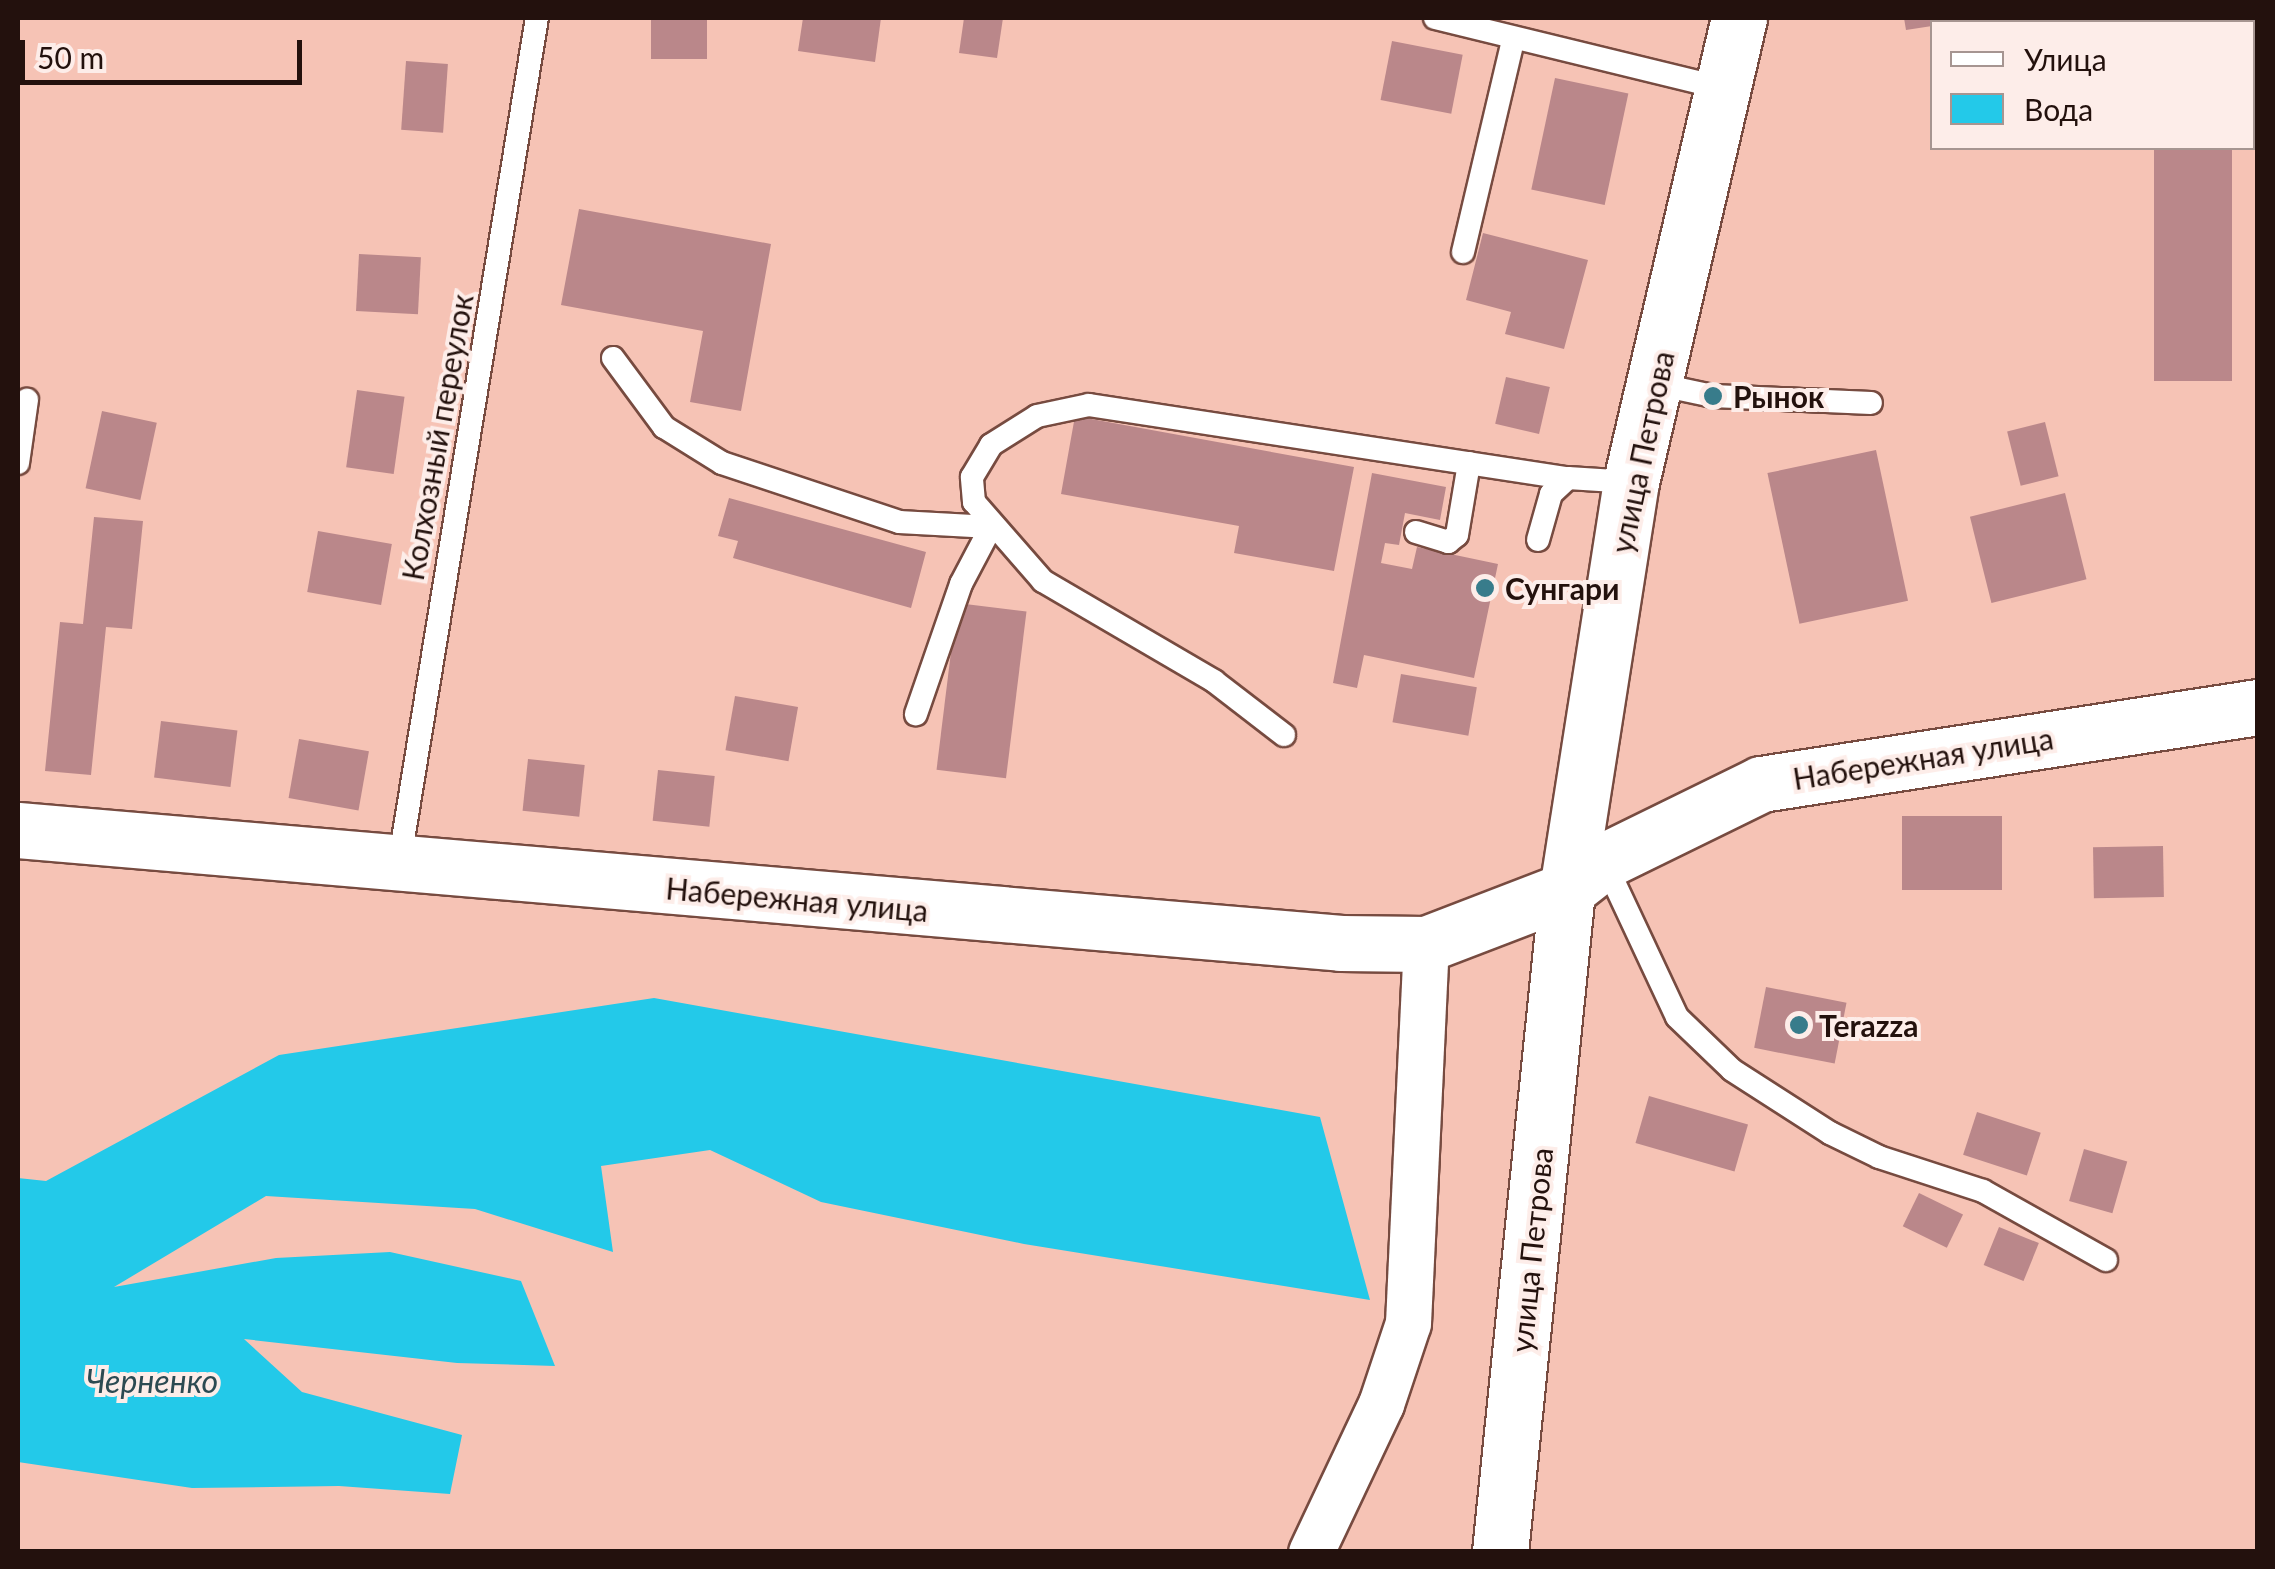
<!DOCTYPE html>
<meta charset="utf-8">
<style>
body{margin:0}
#map{position:relative;width:2275px;height:1569px;overflow:hidden;background:#f6c3b5;font-family:Lato,sans-serif}
div>[style]{position:absolute}
.water>*{inset:0;background:#23c9e9}
.building>*{inset:0;background:#ba878a;transform-origin:0 0}
.roads{filter:drop-shadow(2px 0 #774b40) drop-shadow(-2px 0 #774b40) drop-shadow(0 2px #774b40) drop-shadow(0 -2px #774b40)}
.lane>*{height:22px;margin:-11px;padding:0 11px;transform-origin:11px;border-radius:11px;background:#fff}
.street>*{height:45px;margin:-22.5px;padding:0 22.5px;transform-origin:22.5px;border-radius:22.5px;background:#fff}
.secondary>*{height:55px;margin:-27.5px;padding:0 27.5px;transform-origin:27.5px;border-radius:27.5px;background:#fff}
.primary>*{height:55px;margin:-27.5px;padding:0 27.5px;transform-origin:27.5px;border-radius:27.5px;background:#fff}
.dots>*{width:28px;height:28px;translate:-50% -50%;box-sizing:border-box;border:5px solid #fdede9;border-radius:50%}
span{translate:-50% -50%;white-space:nowrap;text-align:center;line-height:1.15;-webkit-text-stroke:8px #fdede9;paint-order:stroke}
.poi-label{font-size:30px;color:#23110d;font-weight:700}
.left{translate:0 -50%;text-align:left}
.street-label{font-size:30px;color:#23110d}
.water-label{font-size:32px;color:#2c4a52;font-style:italic}
.frame{position:absolute;inset:0;border:20px solid #23110d;pointer-events:none}
.legend{position:absolute;left:1930px;top:20px;width:325px;height:130px;box-sizing:border-box;background:#fdede9;border:2px solid #a69591;margin:0;padding:12px 18px;list-style:none;font-size:30px;color:#23110d}
.legend li{display:flex;align-items:center;gap:20px;height:50px}
.legend b{width:50px;border:2px solid #a69591}
.scale{position:absolute;left:20px;top:40px;width:282px;height:45px;box-sizing:border-box;border:5px solid #23110d;border-top:0;padding-left:12px;font-size:30px;line-height:35px;white-space:nowrap;color:#23110d;-webkit-text-stroke:8px #fdede9;paint-order:stroke}
</style>
<div id="map">
<div class="water">
<div style="clip-path:polygon(654px 998px,1320px 1117px,1370px 1300px,1024px 1244px,821px 1202px,710px 1150px,601px 1166px,613px 1252px,475px 1209px,266px 1196px,114px 1287px,276px 1258px,390px 1252px,521px 1281px,555px 1366px,457px 1363px,244px 1339px,302px 1392px,462px 1435px,450px 1494px,339px 1486px,192px 1488px,18px 1462px,18px 1178px,46px 1181px,279px 1055px)"></div>
</div>
<div class="building">
<div style="left:651px;top:18px;width:56px;height:41px"></div>
<div style="clip-path:polygon(803px 18px,881px 18px,875px 62px,798px 51px)"></div>
<div style="clip-path:polygon(964px 18px,1003px 18px,997px 58px,959px 53px)"></div>
<div style="clip-path:polygon(1904px 18px,1971px 18px,1971px 20px,1906px 30px)"></div>
<div style="left:1392px;top:41px;width:72px;height:60px;rotate:11deg"></div>
<div style="left:406px;top:61px;width:42px;height:69px;rotate:4deg"></div>
<div style="left:1555px;top:78px;width:75px;height:114px;rotate:12deg"></div>
<div style="left:2154px;top:148px;width:78px;height:233px"></div>
<div style="clip-path:polygon(579px 209px,771px 244px,741px 411px,690px 402px,703px 331px,561px 305px)"></div>
<div style="clip-path:polygon(1483px 233px,1588px 260px,1564px 349px,1505px 334px,1511px 312px,1466px 300px)"></div>
<div style="left:359px;top:254px;width:62px;height:57px;rotate:3deg"></div>
<div style="left:1506px;top:377px;width:45px;height:48px;rotate:13deg"></div>
<div style="left:357px;top:390px;width:48px;height:78px;rotate:8deg"></div>
<div style="left:102px;top:411px;width:56px;height:79px;rotate:12deg"></div>
<div style="clip-path:polygon(1075px 416px,1354px 467px,1334px 571px,1234px 553px,1239px 526px,1061px 494px)"></div>
<div style="left:2045px;top:422px;width:56px;height:39px;rotate:76deg"></div>
<div style="left:1876px;top:450px;width:154px;height:111px;rotate:78deg"></div>
<div style="clip-path:polygon(1372px 473px,1446px 487px,1440px 520px,1405px 513px,1399px 545px,1385px 543px,1381px 563px,1412px 569px,1417px 547px,1498px 564px,1474px 678px,1364px 655px,1357px 688px,1333px 683px)"></div>
<div style="left:2065px;top:493px;width:89px;height:98px;rotate:76deg"></div>
<div style="clip-path:polygon(729px 498px,926px 552px,911px 608px,733px 558px,738px 541px,718px 536px)"></div>
<div style="clip-path:polygon(94px 517px,143px 521px,132px 629px,106px 627px,91px 775px,45px 771px,60px 622px,83px 624px)"></div>
<div style="left:318px;top:531px;width:75px;height:62px;rotate:10deg"></div>
<div style="left:957px;top:603px;width:70px;height:168px;rotate:7deg"></div>
<div style="left:1401px;top:674px;width:77px;height:49px;rotate:10deg"></div>
<div style="left:735px;top:696px;width:64px;height:55px;rotate:10deg"></div>
<div style="left:161px;top:721px;width:77px;height:57px;rotate:7deg"></div>
<div style="left:299px;top:739px;width:71px;height:60px;rotate:10deg"></div>
<div style="left:528px;top:759px;width:57px;height:52px;rotate:6deg"></div>
<div style="left:658px;top:770px;width:57px;height:51px;rotate:6deg"></div>
<div style="left:2002px;top:816px;width:74px;height:100px;rotate:90deg"></div>
<div style="left:2163px;top:846px;width:51px;height:70px;rotate:89deg"></div>
<div style="left:1766px;top:987px;width:82px;height:62px;rotate:11deg"></div>
<div style="left:1649px;top:1096px;width:103px;height:49px;rotate:16deg"></div>
<div style="left:1977px;top:1112px;width:67px;height:45px;rotate:18deg"></div>
<div style="left:2084px;top:1149px;width:45px;height:54px;rotate:16deg"></div>
<div style="left:1919px;top:1193px;width:49px;height:37px;rotate:26deg"></div>
<div style="left:1999px;top:1227px;width:43px;height:41px;rotate:22deg"></div>
</div>
<div class="roads">
<div class="lane">
<div style="left:1435px;top:18px;width:296px;rotate:13.7deg"></div>
<div style="left:2258px;top:53px;width:42px;rotate:90deg"></div>
<div style="left:1463px;top:252px;width:218px;rotate:-76.7deg"></div>
<div style="left:613px;top:358px;width:86px;rotate:53.5deg"></div>
<div style="left:664px;top:427px;width:68px;rotate:31.8deg"></div>
<div style="left:722px;top:463px;width:187px;rotate:18.4deg"></div>
<div style="left:899px;top:522px;width:92px;rotate:3.1deg"></div>
<div style="left:991px;top:527px;width:64px;rotate:117.8deg"></div>
<div style="left:961px;top:584px;width:138px;rotate:109.1deg"></div>
<div style="left:1656px;top:384px;width:58px;rotate:11.9deg"></div>
<div style="left:1713px;top:396px;width:158px;rotate:2.5deg"></div>
<div style="left:18px;top:463px;width:64px;rotate:-81.9deg"></div>
<div style="left:1416px;top:532px;width:34px;rotate:17deg"></div>
<div style="left:1448px;top:542px;width:11px;rotate:-38deg"></div>
<div style="left:1457px;top:535px;width:73px;rotate:-80.5deg"></div>
<div style="left:1538px;top:540px;width:48px;rotate:-74.2deg"></div>
<div style="left:1551px;top:494px;width:23px;rotate:-43deg"></div>
<div style="left:1568px;top:478px;width:63px;rotate:3.6deg"></div>
<div style="left:1284px;top:735px;width:88px;rotate:-142.4deg"></div>
<div style="left:1214px;top:681px;width:198px;rotate:-149.7deg"></div>
<div style="left:1043px;top:581px;width:105px;rotate:-131.1deg"></div>
<div style="left:974px;top:502px;width:25px;rotate:-95deg"></div>
<div style="left:972px;top:477px;width:37px;rotate:-59deg"></div>
<div style="left:991px;top:445px;width:54px;rotate:-32.2deg"></div>
<div style="left:1037px;top:416px;width:53px;rotate:-11.9deg"></div>
<div style="left:1089px;top:405px;width:485px;rotate:8.7deg"></div>
<div style="left:1604px;top:861px;width:172px;rotate:64.9deg"></div>
<div style="left:1677px;top:1017px;width:76px;rotate:43.9deg"></div>
<div style="left:1732px;top:1070px;width:117px;rotate:32.7deg"></div>
<div style="left:1830px;top:1133px;width:55px;rotate:26.1deg"></div>
<div style="left:1879px;top:1157px;width:109px;rotate:18.1deg"></div>
<div style="left:1983px;top:1191px;width:141px;rotate:29.3deg"></div>
<div style="left:399px;top:864px;width:857px;rotate:-80.74deg"></div>
</div>
<div class="street">
<div style="left:1311px;top:1552px;width:164px;rotate:-64.7deg"></div>
<div style="left:1381px;top:1404px;width:85px;rotate:-71.6deg"></div>
<div style="left:1408px;top:1323px;width:379px;rotate:-87.3deg"></div>
</div>
<div class="secondary">
<div style="left:1567px;top:890px;width:47px;rotate:-38.1deg"></div>
<div style="left:1604px;top:861px;width:175px;rotate:-26.1deg"></div>
<div style="left:1761px;top:784px;width:503px;rotate:-8.81deg"></div>
</div>
<div class="primary">
<div style="left:18px;top:830px;width:1328px;rotate:4.88deg"></div>
<div style="left:1341px;top:943px;width:85px;rotate:0.7deg"></div>
<div style="left:1426px;top:944px;width:151px;rotate:-21deg"></div>
<div style="left:1500px;top:1552px;width:665px;rotate:-84.22deg"></div>
<div style="left:1567px;top:890px;width:413px;rotate:-81.1deg"></div>
<div style="left:1631px;top:482px;width:476px;rotate:-76.9deg"></div>
</div>
</div>
<div class="dots">
<div style="left:1713px;top:396px;background:#387c8b"></div>
<div style="left:1485px;top:588px;background:#387c8b"></div>
<div style="left:1799px;top:1025px;background:#387c8b"></div>
</div>
<div class="poi-label">
<span class="left" style="left:1733px;top:396px">Рынок</span>
<span class="left" style="left:1505px;top:588px">Сунгари</span>
<span class="left" style="left:1819px;top:1025px">Terazza</span>
</div>
<div class="street-label">
<span style="left:437px;top:437px;rotate:-80deg">Колхозный переулок</span>
<span style="left:1642px;top:452px;rotate:-78deg">улица Петрова</span>
<span style="left:1923px;top:758px;rotate:-9deg">Набережная улица</span>
<span style="left:797px;top:899px;rotate:5deg">Набережная улица</span>
<span style="left:1531px;top:1250px;rotate:-84deg">улица Петрова</span>
</div>
<div class="water-label">
<span style="left:152px;top:1381px">Черненко</span>
</div>
<div class="frame"></div>
<ul class="legend">
<li><b style="height:12px;background:#fff"></b>Улица</li>
<li><b style="height:28px;background:#23c9e9"></b>Вода</li>
</ul>
<div class="scale">50 m</div>
</div>
